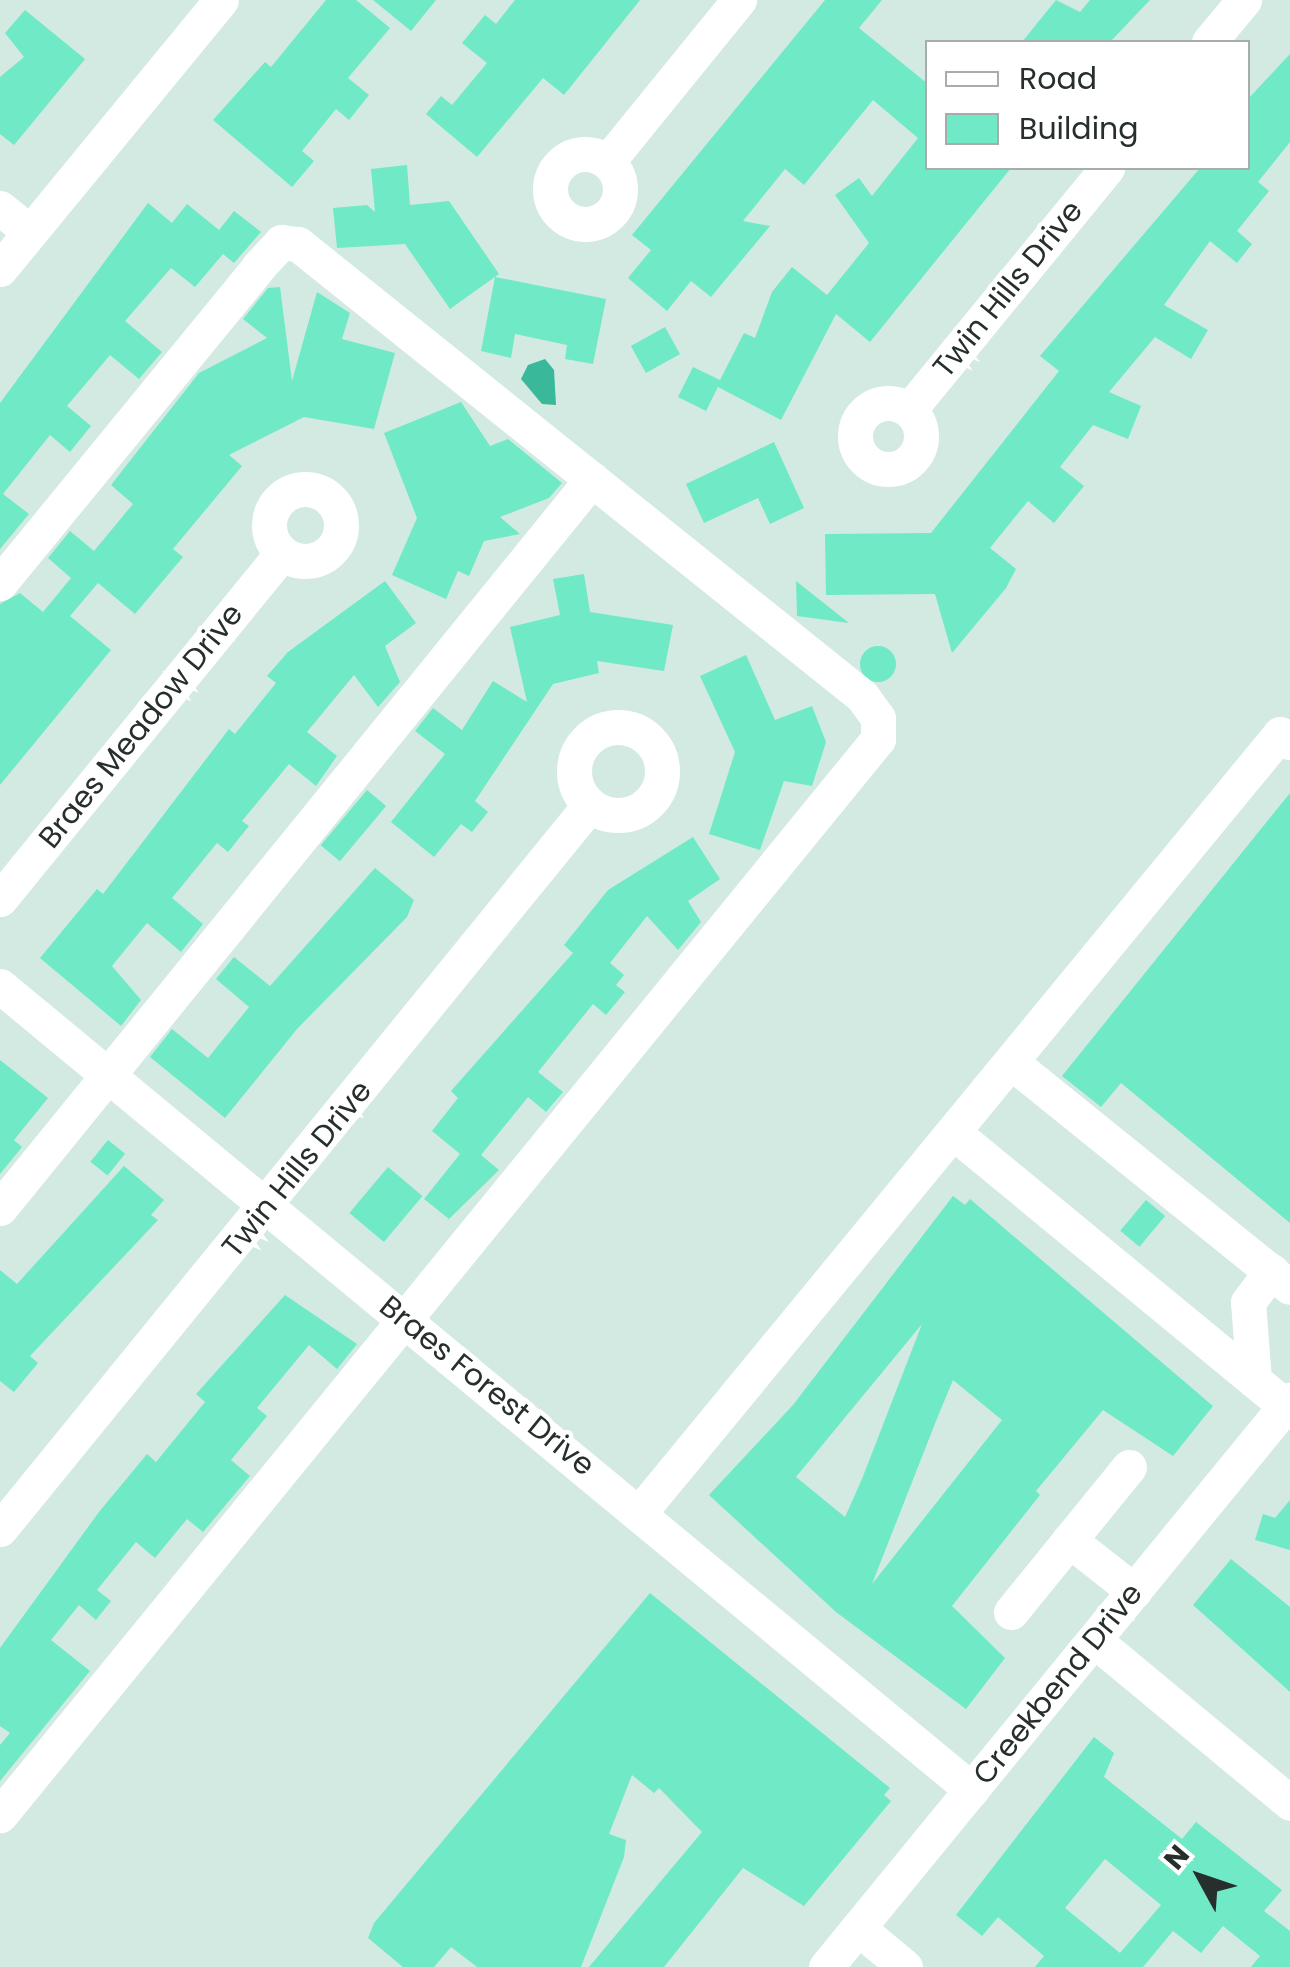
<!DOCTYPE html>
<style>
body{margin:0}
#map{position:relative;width:1290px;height:1967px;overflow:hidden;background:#d2eae2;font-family:Poppins,sans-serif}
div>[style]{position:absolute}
.water>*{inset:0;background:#39b999}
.building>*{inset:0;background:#70e9c6;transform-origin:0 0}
.round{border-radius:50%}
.minor>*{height:35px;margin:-17.5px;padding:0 17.5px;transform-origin:17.5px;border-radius:17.5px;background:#fff}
.minor>.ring{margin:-17.5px;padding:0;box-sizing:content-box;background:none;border:35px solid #fff;border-radius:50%}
span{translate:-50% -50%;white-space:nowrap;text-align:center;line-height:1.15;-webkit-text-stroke:9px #fff;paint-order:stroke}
.street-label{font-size:30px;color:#262f2c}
.legend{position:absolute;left:925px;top:40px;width:325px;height:130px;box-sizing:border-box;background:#fff;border:2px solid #a8acab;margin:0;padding:12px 18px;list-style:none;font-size:30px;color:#262f2c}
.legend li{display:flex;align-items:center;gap:20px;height:50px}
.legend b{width:50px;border:2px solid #a8acab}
.north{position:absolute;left:1150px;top:1827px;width:100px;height:100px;-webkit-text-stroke:8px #fff;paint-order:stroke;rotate:310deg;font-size:28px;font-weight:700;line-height:40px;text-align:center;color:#262f2c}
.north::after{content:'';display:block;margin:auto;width:35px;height:45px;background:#262f2c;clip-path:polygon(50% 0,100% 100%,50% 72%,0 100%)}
</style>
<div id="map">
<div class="water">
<div style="clip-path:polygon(545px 359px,554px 370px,556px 405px,542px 404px,521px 379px,528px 365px)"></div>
</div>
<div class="building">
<div style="clip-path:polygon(326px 0,356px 0,390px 28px,348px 78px,369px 95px,349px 120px,336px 109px,302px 151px,314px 161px,292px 187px,213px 120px,265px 62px,271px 67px)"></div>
<div style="clip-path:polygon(373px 0,436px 0,411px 31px)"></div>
<div style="clip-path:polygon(515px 0,640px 0,564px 95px,543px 78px,477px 157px,426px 114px,441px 96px,452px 105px,487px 63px,462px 43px,485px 15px,496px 24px)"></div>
<div style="clip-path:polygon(825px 0,882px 0,859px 28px,928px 84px,928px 168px,1011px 168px,870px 342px,836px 314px,781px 420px,718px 387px,706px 411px,678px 397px,693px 367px,720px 380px,744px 333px,755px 338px,772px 292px,792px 267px,827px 295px,869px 243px,835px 195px,859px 178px,872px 196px,918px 138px,873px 100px,804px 185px,785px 169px,743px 221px,770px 226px,711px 297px,691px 281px,667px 311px,628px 278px,651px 250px,632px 235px)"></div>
<div style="clip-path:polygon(1056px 0,1080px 12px,1090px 0,1150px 0,1110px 42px,1022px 42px)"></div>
<div style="clip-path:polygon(25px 10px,85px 59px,14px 145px,0 134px,0 77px,24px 57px,5px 33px)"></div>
<div style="clip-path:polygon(1290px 54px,1290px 142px,1258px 182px,1269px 191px,1237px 231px,1252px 244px,1237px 263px,1210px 241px,1164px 305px,1208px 330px,1191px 359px,1155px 337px,1109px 392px,1141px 406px,1128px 439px,1093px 425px,1060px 467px,1084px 486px,1054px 523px,1028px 501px,990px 548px,1016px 569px,1006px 588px,952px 653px,935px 594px,826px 595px,825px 534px,931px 533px,1059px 371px,1040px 356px,1200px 168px,1248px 168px,1248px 99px)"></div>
<div style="clip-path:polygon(407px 165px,410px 205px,449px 201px,499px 274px,450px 309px,405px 244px,337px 248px,333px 208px,367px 205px,375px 212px,371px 169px)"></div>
<div style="clip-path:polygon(148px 203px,172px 223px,187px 204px,219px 230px,234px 211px,261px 232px,234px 263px,223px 254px,195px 287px,171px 268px,125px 321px,162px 352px,139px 379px,110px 355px,67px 406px,91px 426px,70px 452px,50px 435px,3px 494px,29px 514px,0 549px,0 403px)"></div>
<div style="clip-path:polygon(495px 277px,606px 299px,593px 364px,565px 359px,567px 345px,515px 334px,511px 358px,481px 351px)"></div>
<div style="clip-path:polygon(280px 287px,292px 381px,317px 292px,350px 313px,342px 339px,395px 353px,374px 429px,304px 417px,229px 455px,242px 466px,173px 549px,183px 557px,135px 614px,98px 583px,70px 616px,111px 650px,0 785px,0 604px,20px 593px,43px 612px,71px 578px,48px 558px,70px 531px,94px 551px,133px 504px,111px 485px,199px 373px,267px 338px,243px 319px,268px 288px)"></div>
<div style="left:665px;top:327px;width:31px;height:39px;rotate:61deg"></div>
<div style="clip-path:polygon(461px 402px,490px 446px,508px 439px,562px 483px,549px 498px,500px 517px,520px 534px,484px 541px,469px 576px,458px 571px,446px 599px,392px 575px,417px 518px,384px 433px)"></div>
<div style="clip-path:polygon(774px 442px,804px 508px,770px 524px,758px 498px,704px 523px,686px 484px)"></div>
<div style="clip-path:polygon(584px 574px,590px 612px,673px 625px,664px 671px,597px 661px,599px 673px,553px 684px,475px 801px,488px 812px,472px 832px,461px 824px,434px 857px,391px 822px,445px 754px,415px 731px,433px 708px,462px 730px,493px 681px,527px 702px,510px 627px,560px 615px,553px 579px)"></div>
<div style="clip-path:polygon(385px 581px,416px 623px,385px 646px,400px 682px,378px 707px,354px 675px,307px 732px,337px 756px,316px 786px,289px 764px,242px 821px,249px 826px,228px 852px,217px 843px,172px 898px,203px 924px,181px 952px,147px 923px,112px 966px,141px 1000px,121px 1026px,40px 958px,97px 889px,103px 894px,229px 729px,235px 734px,276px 683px,267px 676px,288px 652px)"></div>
<div style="clip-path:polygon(796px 581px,849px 623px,797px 616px)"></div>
<div class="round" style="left:860px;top:646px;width:36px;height:36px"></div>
<div style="clip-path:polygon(746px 655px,775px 720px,812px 706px,826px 742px,812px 786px,784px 781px,760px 850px,709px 834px,735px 752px,700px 676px)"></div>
<div style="left:367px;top:790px;width:25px;height:72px;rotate:40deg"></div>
<div style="clip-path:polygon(1290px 793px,1290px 1223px,1121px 1083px,1101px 1107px,1062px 1076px)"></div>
<div style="clip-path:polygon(693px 837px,720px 879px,688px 901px,701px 922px,678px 950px,647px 916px,610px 963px,624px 975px,616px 985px,625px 992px,606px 1015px,593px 1004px,538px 1072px,563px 1092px,546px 1112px,528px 1097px,481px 1155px,499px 1170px,449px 1219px,424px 1199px,460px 1154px,432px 1131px,458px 1098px,451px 1091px,573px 953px,564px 945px,608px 890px)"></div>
<div style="clip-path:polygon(375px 868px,414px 900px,407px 917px,297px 1029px,225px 1118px,150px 1057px,172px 1029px,208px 1058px,249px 1007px,216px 979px,234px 957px,270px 986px)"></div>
<div style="clip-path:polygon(0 1060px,48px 1098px,14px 1140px,22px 1147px,0 1174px)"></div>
<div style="left:108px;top:1140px;width:22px;height:28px;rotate:39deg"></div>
<div style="clip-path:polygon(124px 1166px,164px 1200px,151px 1215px,158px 1220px,30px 1356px,38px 1363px,14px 1392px,0 1381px,0 1270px,17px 1284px)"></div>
<div style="left:388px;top:1167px;width:45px;height:60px;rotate:40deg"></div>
<div style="clip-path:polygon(evenodd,953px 1196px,965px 1205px,970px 1199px,1213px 1406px,1173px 1456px,1103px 1410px,1036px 1491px,1040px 1495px,952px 1606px,1005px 1658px,966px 1709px,836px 1612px,709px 1495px,793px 1405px,953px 1196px,922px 1324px,862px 1479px,845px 1517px,796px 1477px,922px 1324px,953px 1196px,953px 1380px,1002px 1420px,872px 1584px,938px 1416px,953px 1380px)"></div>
<div style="left:1146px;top:1200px;width:25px;height:40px;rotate:40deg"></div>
<div style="clip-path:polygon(285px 1295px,357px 1344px,337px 1369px,309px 1345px,257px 1408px,267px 1416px,231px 1460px,250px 1476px,203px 1532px,187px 1519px,155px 1558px,136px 1542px,97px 1590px,111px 1601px,96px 1620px,79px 1605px,51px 1640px,90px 1671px,0 1781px,0 1745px,10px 1733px,0 1726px,0 1648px,99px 1512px,147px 1454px,156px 1462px,205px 1402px,196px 1394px)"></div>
<div style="clip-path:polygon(1290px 1500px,1290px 1550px,1255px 1540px,1263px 1514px,1275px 1518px)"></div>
<div style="clip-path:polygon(1231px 1559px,1290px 1607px,1290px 1692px,1193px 1605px)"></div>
<div style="clip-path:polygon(650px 1593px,890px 1788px,884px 1795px,891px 1801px,804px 1906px,743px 1868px,664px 1967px,589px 1967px,702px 1832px,659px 1788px,654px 1793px,632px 1775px,609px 1834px,626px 1840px,624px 1857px,581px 1967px,477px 1967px,451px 1947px,434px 1967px,403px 1967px,368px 1938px,374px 1923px)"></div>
<div style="clip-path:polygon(evenodd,1094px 1737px,1114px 1753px,1104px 1777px,1182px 1839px,1196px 1822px,1282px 1890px,1264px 1911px,1290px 1931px,1290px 1967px,1251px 1967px,1260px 1956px,1223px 1926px,1201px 1953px,1173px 1931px,1143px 1967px,1035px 1967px,1044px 1956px,998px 1917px,982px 1936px,956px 1915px,1094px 1737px,1105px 1859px,1161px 1905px,1120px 1953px,1065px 1908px,1105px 1859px)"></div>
</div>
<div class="minor">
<div style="left:1209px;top:42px;width:55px;rotate:-50.2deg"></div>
<div class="ring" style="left:550px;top:154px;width:35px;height:35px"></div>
<div style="left:608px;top:161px;width:208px;rotate:-50.9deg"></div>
<div style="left:0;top:208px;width:38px;rotate:39deg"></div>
<div style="left:0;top:269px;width:348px;rotate:-50.6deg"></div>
<div class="ring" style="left:855px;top:403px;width:31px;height:31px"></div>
<div style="left:909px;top:410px;width:313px;rotate:-50.7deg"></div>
<div class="ring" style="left:269px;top:489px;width:37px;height:37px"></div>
<div style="left:0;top:583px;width:409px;rotate:-50.7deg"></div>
<div style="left:259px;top:266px;width:33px;rotate:-47deg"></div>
<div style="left:281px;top:242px;width:17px;rotate:7deg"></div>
<div style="left:298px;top:244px;width:723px;rotate:38.71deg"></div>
<div style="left:862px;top:696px;width:27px;rotate:54deg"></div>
<div style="left:878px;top:718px;width:21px;rotate:90deg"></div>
<div style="left:878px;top:739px;width:1389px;rotate:129.21deg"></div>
<div class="ring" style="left:574px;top:727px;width:53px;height:53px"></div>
<div style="left:0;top:899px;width:446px;rotate:-50.8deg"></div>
<div style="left:0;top:986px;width:1261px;rotate:39.6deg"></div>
<div style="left:1011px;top:1062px;width:358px;rotate:38.9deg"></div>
<div style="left:953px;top:1132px;width:430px;rotate:39.5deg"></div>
<div style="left:0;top:1208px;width:939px;rotate:-50.92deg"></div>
<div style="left:1254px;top:1380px;width:78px;rotate:-94.4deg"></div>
<div style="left:1248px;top:1302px;width:39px;rotate:-53deg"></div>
<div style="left:640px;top:1512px;width:1007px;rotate:-50.56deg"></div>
<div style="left:1280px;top:734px;width:13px;rotate:39deg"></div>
<div style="left:0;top:1529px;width:933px;rotate:-50.83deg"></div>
<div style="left:1069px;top:1540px;width:83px;rotate:38.1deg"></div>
<div style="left:1011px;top:1612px;width:187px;rotate:-50.9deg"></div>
<div style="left:1094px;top:1640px;width:255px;rotate:39.7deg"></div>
<div style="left:858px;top:1928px;width:61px;rotate:39.7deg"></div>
<div style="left:826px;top:1967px;width:733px;rotate:-50.71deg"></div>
</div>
<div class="street-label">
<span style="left:1008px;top:289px;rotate:-51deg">Twin Hills Drive</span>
<span style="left:141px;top:726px;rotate:-51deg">Braes Meadow Drive</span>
<span style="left:297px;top:1169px;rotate:-51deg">Twin Hills Drive</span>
<span style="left:487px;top:1386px;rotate:39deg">Braes Forest Drive</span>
<span style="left:1058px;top:1684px;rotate:-51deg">Creekbend Drive</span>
</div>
<ul class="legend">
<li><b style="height:12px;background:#fff"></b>Road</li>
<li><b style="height:28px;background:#70e9c6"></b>Building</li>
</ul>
<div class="north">N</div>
</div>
